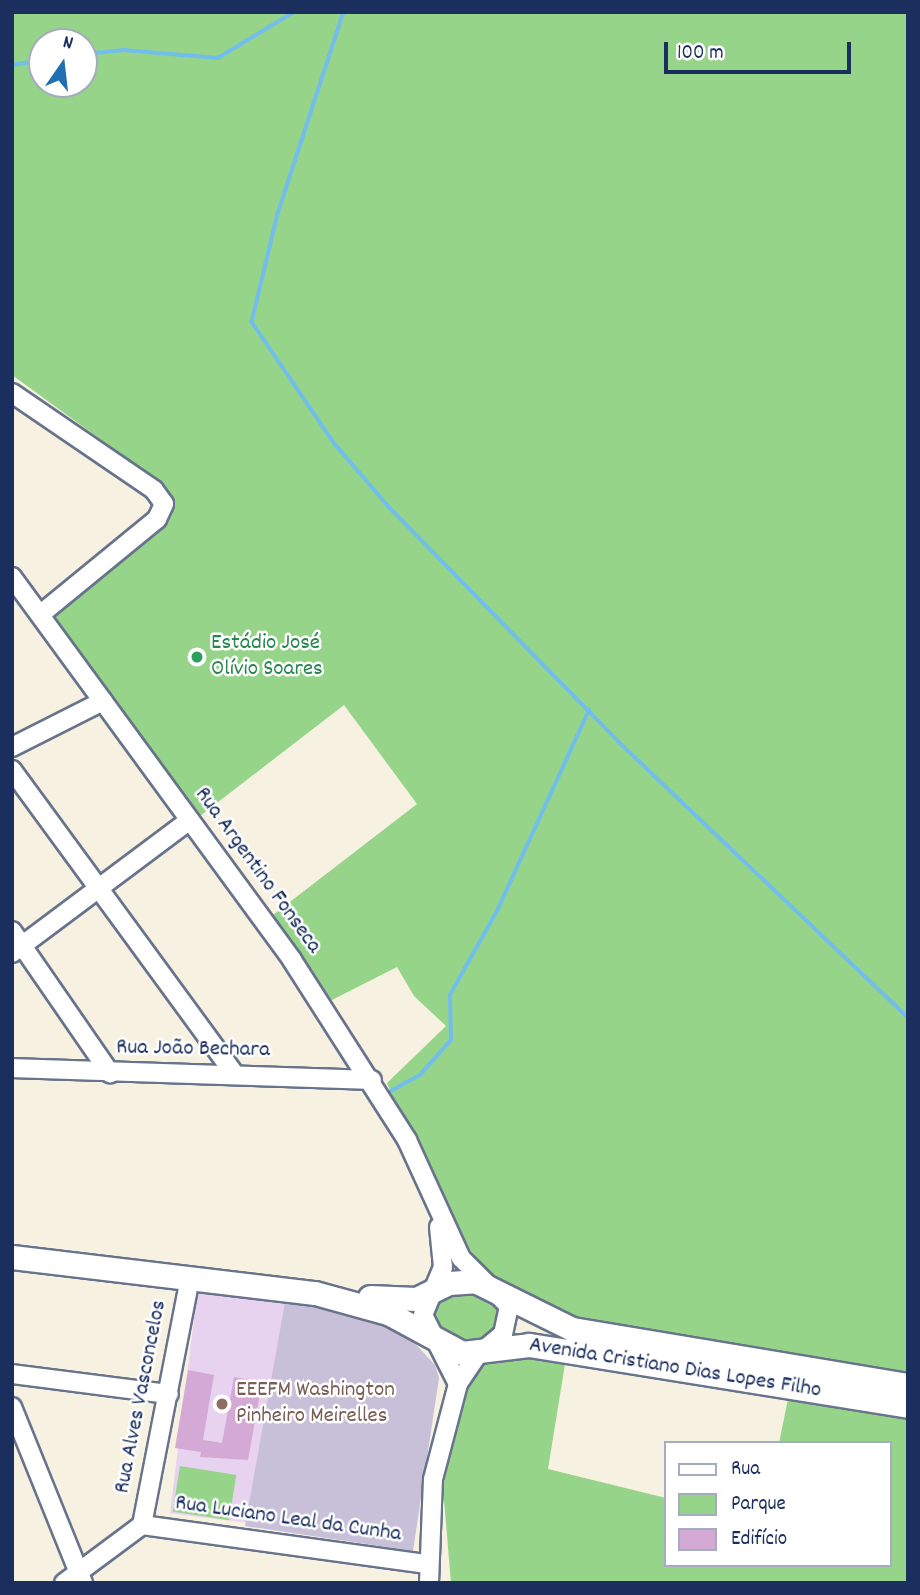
<!DOCTYPE html>
<meta charset="utf-8">
<style>
body{margin:0}
#map{position:relative;width:920px;height:1595px;overflow:hidden;background:#f6f1e1;font-family:Dekko,sans-serif}
div>[style]{position:absolute}
.built>*{inset:0;background:#e7d2ef;transform-origin:0 0}
.industrial>*{inset:0;background:#c8bfd8}
.green>*{inset:0;background:#96d489;transform-origin:0 0}
.stream>*{height:3.5px;margin:-1.75px;padding:0 1.75px;transform-origin:1.75px;border-radius:1.75px;background:#71bdeb}
.building>*{inset:0;background:#d4a9d5}
.roads{filter:drop-shadow(2px 0 #68738c) drop-shadow(-2px 0 #68738c) drop-shadow(0 2px #68738c) drop-shadow(0 -2px #68738c)}
.minor>*{height:18px;margin:-9px;padding:0 9px;transform-origin:9px;border-radius:9px;background:#fff}
.major>*{height:23px;margin:-11.5px;padding:0 11.5px;transform-origin:11.5px;border-radius:11.5px;background:#fff}
.dots>*{width:19px;height:19px;translate:-50% -50%;box-sizing:border-box;border:4px solid #fff;border-radius:50%}
span{translate:-50% -50%;white-space:nowrap;text-align:center;line-height:1.15;-webkit-text-stroke:5px #fff;paint-order:stroke}
.leisure-label{font-size:23px;color:#27864d}
.left{translate:0 -50%;text-align:left}
.street-label{font-size:23px;color:#1b2f5e}
.education-label{font-size:23px;color:#785e54}
.frame{position:absolute;inset:0;border:14px solid #1b2f5e;pointer-events:none}
.legend{position:absolute;left:664px;top:1441px;width:228px;height:126px;box-sizing:border-box;background:#fff;border:2px solid #a4acbf;margin:0;padding:9px 12px;list-style:none;font-size:21px;color:#1b2f5e}
.legend li{display:flex;align-items:center;gap:14px;height:35px}
.legend b{width:35px;border:2px solid #a4acbf}
.north{position:absolute;left:28px;top:28px;width:70px;height:70px;box-sizing:border-box;background:#fff;border:2px solid #a4acbf;border-radius:50%;rotate:14deg;font-size:19px;font-weight:700;line-height:28px;text-align:center;color:#1b2f5e}
.north::after{content:'';display:block;margin:auto;width:24px;height:32px;background:#1f6fb2;clip-path:polygon(50% 0,100% 100%,50% 72%,0 100%)}
.scale{position:absolute;left:664px;top:42px;width:187px;height:32px;box-sizing:border-box;border:4px solid #1b2f5e;border-top:0;padding-left:9px;font-size:21px;line-height:24px;white-space:nowrap;color:#1b2f5e;-webkit-text-stroke:5px #fff;paint-order:stroke}
</style>
<div id="map">
<div class="built">
<div style="left:198px;top:1286px;width:89px;height:229px;rotate:7deg"></div>
</div>
<div class="industrial">
<div style="clip-path:polygon(286px 1297px,396px 1323px,435px 1365px,439px 1378px,413px 1551px,245px 1526px)"></div>
</div>
<div class="green">
<div style="clip-path:polygon(evenodd,12px 12px,908px 12px,908px 1376px,558px 1316px,498px 1282px,445px 1221px,387px 1083px,446px 1026px,414px 996px,397px 967px,328px 1002px,269px 918px,417px 804px,344px 705px,200px 816px,46px 611px,173px 503px,144px 471px,12px 375px,12px 12px,42px 42px,84px 42px,84px 84px,42px 84px,42px 42px)"></div>
<div style="clip-path:polygon(450px 1290px,492px 1295px,505px 1318px,493px 1335px,461px 1342px,433px 1325px,431px 1309px)"></div>
<div style="clip-path:polygon(485px 1353px,566px 1358px,548px 1469px,666px 1498px,666px 1565px,890px 1565px,890px 1443px,779px 1443px,789px 1394px,908px 1413px,908px 1583px,451px 1583px,443px 1488px,466px 1377px)"></div>
<div style="left:180px;top:1466px;width:57px;height:46px;rotate:9deg"></div>
</div>
<div class="stream">
<div style="left:344px;top:12px;width:213px;rotate:108.1deg"></div>
<div style="left:278px;top:214px;width:111px;rotate:103.5deg"></div>
<div style="left:252px;top:322px;width:148px;rotate:55.8deg"></div>
<div style="left:335px;top:444px;width:84px;rotate:49.3deg"></div>
<div style="left:390px;top:508px;width:327px;rotate:45.6deg"></div>
<div style="left:619px;top:742px;width:399px;rotate:43.6deg"></div>
<div style="left:84px;top:54px;width:40px;rotate:-5.7deg"></div>
<div style="left:124px;top:50px;width:94px;rotate:4.9deg"></div>
<div style="left:218px;top:58px;width:89px;rotate:-31.2deg"></div>
<div style="left:12px;top:65px;width:30px;rotate:-9deg"></div>
<div style="left:391px;top:1091px;width:33px;rotate:-29deg"></div>
<div style="left:420px;top:1075px;width:47px;rotate:-48.5deg"></div>
<div style="left:451px;top:1040px;width:45px;rotate:-91.3deg"></div>
<div style="left:450px;top:995px;width:96px;rotate:-60.8deg"></div>
<div style="left:497px;top:911px;width:221px;rotate:-65.4deg"></div>
</div>
<div class="building">
<div style="clip-path:polygon(188px 1370px,214px 1375px,203px 1440px,222px 1443px,234px 1377px,262px 1382px,248px 1460px,200px 1457px,201px 1452px,175px 1448px)"></div>
</div>
<div class="roads">
<div class="minor">
<div style="left:12px;top:393px;width:172px;rotate:34.3deg"></div>
<div style="left:154px;top:490px;width:17px;rotate:54deg"></div>
<div style="left:164px;top:504px;width:17px;rotate:115deg"></div>
<div style="left:157px;top:519px;width:150px;rotate:140.7deg"></div>
<div style="left:12px;top:577px;width:474px;rotate:53.8deg"></div>
<div style="left:292px;top:960px;width:214px;rotate:57.4deg"></div>
<div style="left:407px;top:1140px;width:130px;rotate:65.4deg"></div>
<div style="left:461px;top:1258px;width:68px;rotate:45deg"></div>
<div style="left:509px;top:1306px;width:29px;rotate:102deg"></div>
<div style="left:503px;top:1334px;width:35px;rotate:140deg"></div>
<div style="left:476px;top:1357px;width:32px;rotate:124deg"></div>
<div style="left:458px;top:1384px;width:98px;rotate:104.7deg"></div>
<div style="left:433px;top:1479px;width:104px;rotate:92.2deg"></div>
<div style="left:12px;top:747px;width:102px;rotate:-26.8deg"></div>
<div style="left:12px;top:770px;width:378px;rotate:53.8deg"></div>
<div style="left:12px;top:931px;width:173px;rotate:55.4deg"></div>
<div style="left:12px;top:953px;width:222px;rotate:-36.8deg"></div>
<div style="left:12px;top:1068px;width:360px;rotate:1.9deg"></div>
<div style="left:439px;top:1227px;width:40px;rotate:84.3deg"></div>
<div style="left:443px;top:1267px;width:52px;rotate:112.6deg"></div>
<div style="left:423px;top:1315px;width:77px;rotate:63.1deg"></div>
<div style="left:12px;top:1374px;width:158px;rotate:7.3deg"></div>
<div style="left:12px;top:1407px;width:190px;rotate:68deg"></div>
<div style="left:142px;top:1525px;width:288px;rotate:7.8deg"></div>
<div style="left:142px;top:1525px;width:252px;rotate:-79deg"></div>
<div style="left:64px;top:1583px;width:97px;rotate:-36.6deg"></div>
</div>
<div class="major">
<div style="left:12px;top:1257px;width:305px;rotate:6.8deg"></div>
<div style="left:315px;top:1293px;width:76px;rotate:15.3deg"></div>
<div style="left:388px;top:1313px;width:84px;rotate:28.4deg"></div>
<div style="left:462px;top:1353px;width:67px;rotate:-6.8deg"></div>
<div style="left:529px;top:1345px;width:384px;rotate:9.1deg"></div>
<div style="left:370px;top:1297px;width:46px;rotate:2.5deg"></div>
<div style="left:416px;top:1299px;width:37px;rotate:-26deg"></div>
<div style="left:449px;top:1283px;width:26px;rotate:-4deg"></div>
<div style="left:475px;top:1281px;width:108px;rotate:26.3deg"></div>
<div style="left:572px;top:1329px;width:341px;rotate:9.5deg"></div>
</div>
</div>
<div class="dots">
<div style="left:197px;top:657px;background:#2e9e5b"></div>
<div style="left:222px;top:1404px;background:#8d6e63"></div>
</div>
<div class="leisure-label">
<span class="left" style="left:211px;top:657px">Estádio José<br>Olívio Soares</span>
</div>
<div class="street-label">
<span style="left:257px;top:871px;rotate:54deg">Rua Argentino Fonseca</span>
<span style="left:193px;top:1050px;rotate:1deg">Rua João Bechara</span>
<span style="left:675px;top:1369px;rotate:9deg">Avenida Cristiano Dias Lopes Filho</span>
<span style="left:142px;top:1397px;rotate:-79deg">Rua Alves Vasconcelos</span>
<span style="left:288px;top:1520px;rotate:8deg">Rua Luciano Leal da Cunha</span>
</div>
<div class="education-label">
<span class="left" style="left:236px;top:1404px">EEEFM Washington<br>Pinheiro Meirelles</span>
</div>
<div class="frame"></div>
<ul class="legend">
<li><b style="height:9px;background:#fff"></b>Rua</li>
<li><b style="height:19px;background:#96d489"></b>Parque</li>
<li><b style="height:19px;background:#d4a9d5"></b>Edifício</li>
</ul>
<div class="north">N</div>
<div class="scale">100 m</div>
</div>
